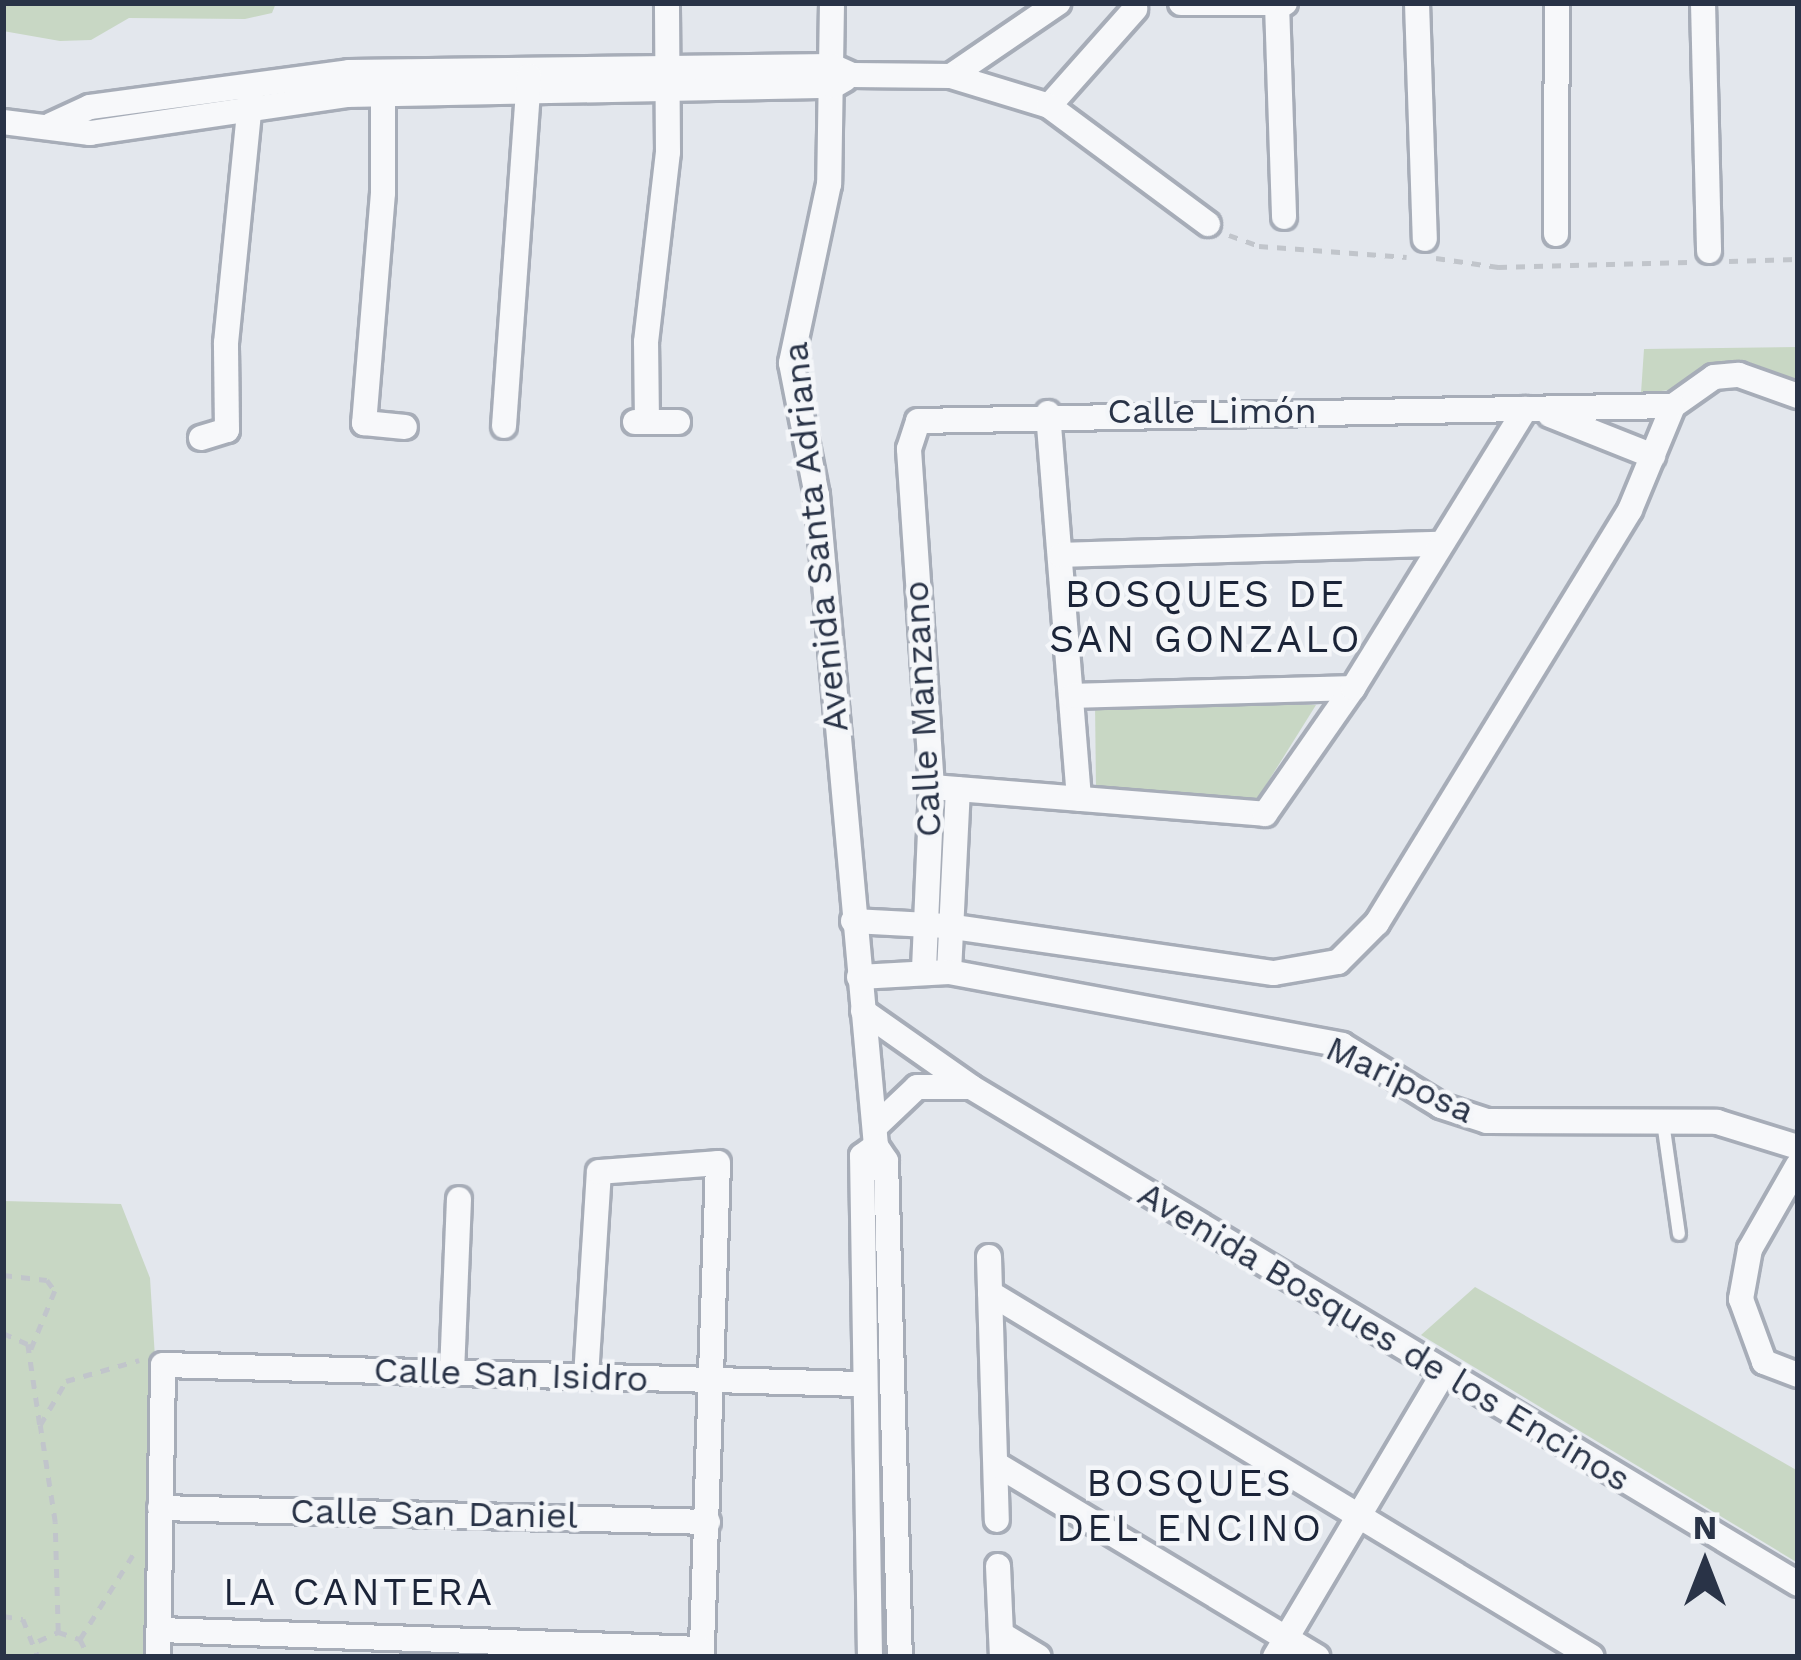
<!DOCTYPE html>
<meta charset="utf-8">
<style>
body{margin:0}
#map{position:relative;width:1801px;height:1660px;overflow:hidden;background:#e3e7ed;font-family:"Work Sans",sans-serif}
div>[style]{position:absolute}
.green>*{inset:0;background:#c8d7c4}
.path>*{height:4.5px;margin-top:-2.25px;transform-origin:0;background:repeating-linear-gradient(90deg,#c1c5cb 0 9px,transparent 0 18px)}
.roads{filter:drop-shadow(3px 0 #a7adb8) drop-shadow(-3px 0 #a7adb8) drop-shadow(0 3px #a7adb8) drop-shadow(0 -3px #a7adb8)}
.service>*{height:12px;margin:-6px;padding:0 6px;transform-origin:6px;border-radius:6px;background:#f7f8fa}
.minor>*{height:24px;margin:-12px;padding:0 12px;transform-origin:12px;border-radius:12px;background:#f7f8fa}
span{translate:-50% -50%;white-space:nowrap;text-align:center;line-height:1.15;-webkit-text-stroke:9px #f4f6f9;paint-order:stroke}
.street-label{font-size:36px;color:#293347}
.neighbourhood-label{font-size:39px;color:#1b2438;letter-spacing:3px}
.frame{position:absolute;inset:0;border:6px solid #293347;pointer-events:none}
.north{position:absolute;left:1645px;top:1504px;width:120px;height:120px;-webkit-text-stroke:9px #f4f6f9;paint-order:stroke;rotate:0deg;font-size:33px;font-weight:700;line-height:48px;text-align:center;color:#293347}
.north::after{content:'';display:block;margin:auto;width:42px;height:54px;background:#293347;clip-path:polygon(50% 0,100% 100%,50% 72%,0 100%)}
</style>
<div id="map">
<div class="green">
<div style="clip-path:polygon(3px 3px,276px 3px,272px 13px,245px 19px,129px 18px,91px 40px,60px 41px,3px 31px)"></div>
<div style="clip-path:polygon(1798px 347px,1798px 389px,1747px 367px,1715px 368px,1671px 390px,1641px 393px,1644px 349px)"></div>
<div style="clip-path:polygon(1095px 701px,1316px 705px,1251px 809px,1096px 790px)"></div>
<div style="clip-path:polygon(3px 1201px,121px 1204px,150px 1278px,156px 1374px,144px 1657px,3px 1657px)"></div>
<div style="clip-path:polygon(1475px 1287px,1798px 1471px,1798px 1563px,1421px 1335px)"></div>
</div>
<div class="path">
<div style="left:1229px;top:235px;width:32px;rotate:20deg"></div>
<div style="left:1259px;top:246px;width:148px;rotate:4.3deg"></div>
<div style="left:1436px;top:258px;width:63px;rotate:8.3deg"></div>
<div style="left:1498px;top:267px;width:190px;rotate:-1.5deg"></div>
<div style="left:1729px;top:261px;width:69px;rotate:-1.7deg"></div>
<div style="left:3px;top:1275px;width:44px;rotate:6.5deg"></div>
<div style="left:47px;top:1280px;width:14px;rotate:54deg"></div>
<div style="left:55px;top:1291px;width:66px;rotate:112.3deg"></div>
<div style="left:3px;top:1333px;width:27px;rotate:24deg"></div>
<div style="left:28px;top:1344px;width:82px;rotate:81.6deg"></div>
<div style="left:3px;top:1616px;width:20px;rotate:9deg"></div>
<div style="left:23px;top:1619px;width:41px;rotate:68.5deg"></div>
<div style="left:58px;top:1632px;width:110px;rotate:-91.6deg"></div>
<div style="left:55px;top:1522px;width:98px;rotate:-98.8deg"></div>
<div style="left:40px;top:1425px;width:51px;rotate:-59.4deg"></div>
<div style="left:66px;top:1381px;width:76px;rotate:-16deg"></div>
<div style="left:80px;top:1639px;width:102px;rotate:-57.9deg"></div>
<div style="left:38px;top:1641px;width:22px;rotate:-24deg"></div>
<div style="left:58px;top:1632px;width:23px;rotate:18deg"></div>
<div style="left:80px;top:1639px;width:20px;rotate:63deg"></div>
</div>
<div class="roads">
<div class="service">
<div style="left:1663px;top:1122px;width:113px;rotate:81.9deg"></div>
</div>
<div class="minor">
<div style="left:832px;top:3px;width:181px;rotate:90.9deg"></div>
<div style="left:829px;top:184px;width:183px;rotate:102deg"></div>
<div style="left:791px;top:363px;width:135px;rotate:78.9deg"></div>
<div style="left:817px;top:495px;width:654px;rotate:84.82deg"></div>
<div style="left:876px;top:1146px;width:18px;rotate:56deg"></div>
<div style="left:886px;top:1161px;width:496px;rotate:88.4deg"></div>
<div style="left:1181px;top:3px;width:104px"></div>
<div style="left:1417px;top:3px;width:236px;rotate:88.1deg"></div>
<div style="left:1703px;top:3px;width:248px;rotate:88.6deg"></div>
<div style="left:1277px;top:4px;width:213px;rotate:88.1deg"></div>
<div style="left:951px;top:76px;width:130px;rotate:-34.3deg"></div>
<div style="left:383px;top:79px;width:114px;rotate:90deg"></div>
<div style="left:383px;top:193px;width:231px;rotate:94.7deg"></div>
<div style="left:364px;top:423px;width:41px;rotate:5.6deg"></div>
<div style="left:1049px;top:106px;width:130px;rotate:-48.4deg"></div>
<div style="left:3px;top:122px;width:88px;rotate:7.2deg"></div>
<div style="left:90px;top:133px;width:259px;rotate:-8.4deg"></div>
<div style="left:346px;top:95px;width:487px;rotate:-1.1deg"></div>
<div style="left:833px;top:86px;width:14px;rotate:-30deg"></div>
<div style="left:51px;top:125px;width:43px;rotate:-24.8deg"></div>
<div style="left:90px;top:107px;width:261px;rotate:-7.7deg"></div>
<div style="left:349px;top:72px;width:483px;rotate:-0.7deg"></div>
<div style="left:832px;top:66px;width:22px;rotate:24deg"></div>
<div style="left:852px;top:75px;width:99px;rotate:0.6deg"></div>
<div style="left:951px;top:76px;width:102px;rotate:17deg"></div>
<div style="left:1049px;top:106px;width:198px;rotate:36.6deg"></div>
<div style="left:1556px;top:234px;width:231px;rotate:-89.8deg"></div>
<div style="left:1048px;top:413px;width:387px;rotate:85.4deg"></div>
<div style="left:1550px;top:415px;width:111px;rotate:21.7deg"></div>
<div style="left:635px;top:422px;width:43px"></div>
<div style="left:647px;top:422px;width:80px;rotate:-90.7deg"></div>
<div style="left:646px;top:342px;width:191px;rotate:-83.4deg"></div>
<div style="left:668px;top:152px;width:149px;rotate:-90.4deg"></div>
<div style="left:504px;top:426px;width:351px;rotate:-85.9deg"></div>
<div style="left:201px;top:438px;width:27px;rotate:-17deg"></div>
<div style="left:227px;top:430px;width:87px;rotate:-90.7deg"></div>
<div style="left:226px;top:343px;width:253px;rotate:-84.3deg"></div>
<div style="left:1061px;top:555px;width:375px;rotate:-1.7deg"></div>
<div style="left:1072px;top:696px;width:281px;rotate:-1.6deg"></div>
<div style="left:932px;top:787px;width:334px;rotate:4.6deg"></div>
<div style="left:1265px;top:814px;width:154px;rotate:-55.1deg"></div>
<div style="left:1353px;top:688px;width:328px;rotate:-58.3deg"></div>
<div style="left:853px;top:921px;width:94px;rotate:3deg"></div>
<div style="left:947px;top:926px;width:330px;rotate:8.2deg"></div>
<div style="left:1274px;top:973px;width:65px;rotate:-9.8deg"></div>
<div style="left:1338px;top:962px;width:55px;rotate:-45deg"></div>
<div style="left:1377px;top:923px;width:484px;rotate:-58.5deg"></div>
<div style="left:1630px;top:510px;width:113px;rotate:-67.5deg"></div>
<div style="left:1673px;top:406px;width:50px;rotate:-35.3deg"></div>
<div style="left:1714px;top:377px;width:25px;rotate:-5deg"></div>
<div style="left:1739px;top:375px;width:63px;rotate:19.6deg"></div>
<div style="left:924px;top:969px;width:182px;rotate:-87.5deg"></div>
<div style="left:932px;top:787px;width:339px;rotate:-93.9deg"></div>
<div style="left:909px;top:449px;width:29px;rotate:-72deg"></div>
<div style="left:918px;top:421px;width:755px;rotate:-1.14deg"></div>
<div style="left:949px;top:972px;width:183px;rotate:-87.2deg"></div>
<div style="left:859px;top:977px;width:90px;rotate:-3.2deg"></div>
<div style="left:949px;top:972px;width:400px;rotate:10.5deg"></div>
<div style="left:1342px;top:1045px;width:116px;rotate:31.6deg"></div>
<div style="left:1441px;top:1106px;width:48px;rotate:18.1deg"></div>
<div style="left:1487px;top:1121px;width:230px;rotate:0.2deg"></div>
<div style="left:1717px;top:1122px;width:85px;rotate:17.2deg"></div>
<div style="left:863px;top:1011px;width:132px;rotate:35.1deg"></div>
<div style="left:971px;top:1087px;width:965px;rotate:31deg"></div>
<div style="left:877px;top:1125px;width:55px;rotate:-43.5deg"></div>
<div style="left:917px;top:1087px;width:52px"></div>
<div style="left:1798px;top:1165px;width:97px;rotate:119.7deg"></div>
<div style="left:1750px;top:1249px;width:51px;rotate:100.2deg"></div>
<div style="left:1741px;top:1299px;width:67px;rotate:69.9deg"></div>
<div style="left:1764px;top:1362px;width:36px;rotate:21deg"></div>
<div style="left:989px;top:1257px;width:263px;rotate:88.3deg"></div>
<div style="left:990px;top:1293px;width:703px;rotate:31.16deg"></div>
<div style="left:452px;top:1373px;width:174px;rotate:-87.7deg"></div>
<div style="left:586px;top:1377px;width:205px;rotate:-86.4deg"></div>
<div style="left:599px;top:1172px;width:119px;rotate:-4.3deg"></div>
<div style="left:718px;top:1163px;width:494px;rotate:91.9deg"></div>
<div style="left:996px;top:1464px;width:375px;rotate:31deg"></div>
<div style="left:160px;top:1508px;width:548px;rotate:1.46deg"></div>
<div style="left:998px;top:1566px;width:91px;rotate:87.5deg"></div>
<div style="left:160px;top:1630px;width:542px;rotate:2.01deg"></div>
<div style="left:1001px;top:1634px;width:44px;rotate:31.2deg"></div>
<div style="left:158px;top:1657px;width:292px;rotate:-89deg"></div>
<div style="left:163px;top:1365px;width:697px;rotate:1.56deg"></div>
<div style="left:870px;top:1657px;width:501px;rotate:-90.91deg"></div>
<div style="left:862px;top:1156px;width:17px;rotate:-36deg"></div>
<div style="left:1275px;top:1657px;width:329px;rotate:-59.3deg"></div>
</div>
</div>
<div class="street-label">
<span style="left:1212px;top:412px">Calle Limón</span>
<span style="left:816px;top:537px;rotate:-96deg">Avenida Santa Adriana</span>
<span style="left:923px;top:709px;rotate:-93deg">Calle Manzano</span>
<span style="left:1400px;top:1080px;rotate:25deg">Mariposa</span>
<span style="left:1384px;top:1337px;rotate:31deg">Avenida Bosques de los Encinos</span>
<span style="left:511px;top:1375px;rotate:2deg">Calle San Isidro</span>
<span style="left:434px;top:1514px;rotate:1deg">Calle San Daniel</span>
</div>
<div class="neighbourhood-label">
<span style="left:1206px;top:617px">BOSQUES DE<br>SAN GONZALO</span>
<span style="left:1190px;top:1506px">BOSQUES<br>DEL ENCINO</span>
<span style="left:359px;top:1592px">LA CANTERA</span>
</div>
<div class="frame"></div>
<div class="north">N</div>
</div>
